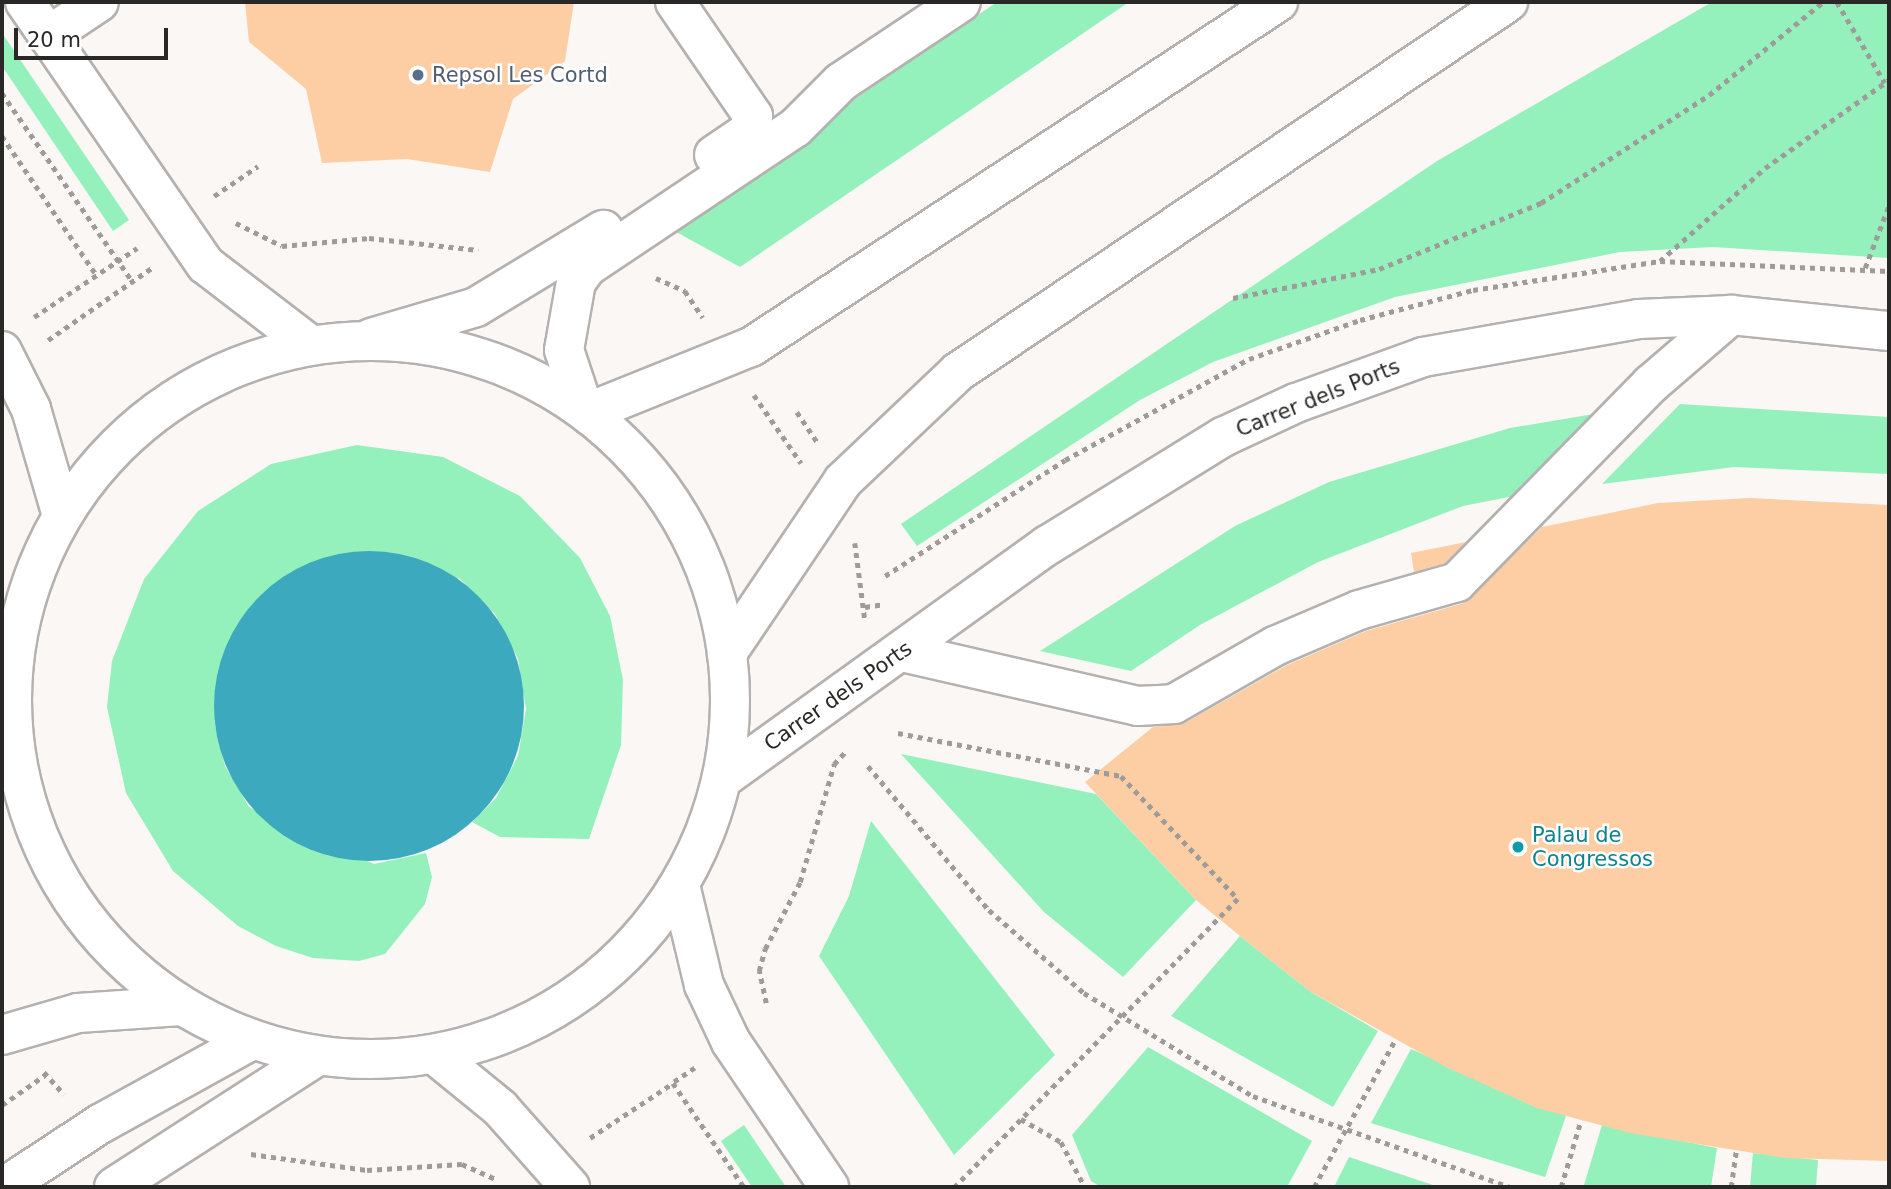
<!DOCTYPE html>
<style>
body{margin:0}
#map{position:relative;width:1891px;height:1189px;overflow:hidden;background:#faf7f5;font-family:"DejaVu Sans",sans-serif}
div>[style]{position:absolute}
.green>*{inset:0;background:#94f1bb}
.water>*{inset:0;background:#3ca9bf}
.round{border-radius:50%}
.building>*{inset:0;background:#fdcea4}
.path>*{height:4.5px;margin-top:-2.25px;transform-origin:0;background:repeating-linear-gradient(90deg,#9e9c9a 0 5px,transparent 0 10px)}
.roads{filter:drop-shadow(2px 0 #b4b1af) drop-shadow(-2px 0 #b4b1af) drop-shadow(0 2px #b4b1af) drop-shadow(0 -2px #b4b1af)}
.minor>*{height:38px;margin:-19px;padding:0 19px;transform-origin:19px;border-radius:19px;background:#fff}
.major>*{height:38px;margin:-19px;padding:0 19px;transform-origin:19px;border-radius:19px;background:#fff}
.major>.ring{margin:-19px;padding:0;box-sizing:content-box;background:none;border:38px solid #fff;border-radius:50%}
.highway>*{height:38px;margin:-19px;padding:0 19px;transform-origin:19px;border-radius:19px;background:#fff}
.dots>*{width:19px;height:19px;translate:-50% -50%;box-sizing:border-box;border:4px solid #fff;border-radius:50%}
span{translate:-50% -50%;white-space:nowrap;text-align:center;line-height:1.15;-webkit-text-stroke:5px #fff;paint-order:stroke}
.service-label{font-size:21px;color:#4e5e75}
.left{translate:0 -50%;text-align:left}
.street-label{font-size:21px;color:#292827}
.culture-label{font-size:21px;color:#0d838f}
.frame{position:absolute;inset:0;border:4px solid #292827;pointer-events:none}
.scale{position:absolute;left:14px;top:28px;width:154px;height:32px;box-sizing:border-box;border:4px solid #292827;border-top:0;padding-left:9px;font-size:21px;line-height:24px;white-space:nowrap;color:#292827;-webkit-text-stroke:5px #fff;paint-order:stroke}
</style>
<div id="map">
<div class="green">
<div style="clip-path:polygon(997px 2px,1129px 2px,740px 267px,667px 227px)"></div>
<div style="clip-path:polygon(1712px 2px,1889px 2px,1889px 258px,1713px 247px,1620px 252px,1395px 297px,1213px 362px,1140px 400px,917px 546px,901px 524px,1437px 161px)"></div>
<div style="clip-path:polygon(2px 33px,129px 220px,113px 231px,2px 66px)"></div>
<div style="clip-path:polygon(1680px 404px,1889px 417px,1889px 474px,1734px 467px,1602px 484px)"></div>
<div style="clip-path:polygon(1594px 414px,1514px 496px,1463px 506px,1318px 562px,1200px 625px,1131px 671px,1040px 651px,1235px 526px,1329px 482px,1510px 428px)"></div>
<div style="clip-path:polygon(357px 445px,443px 457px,520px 496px,580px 558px,610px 616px,623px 680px,621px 745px,589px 839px,500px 837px,472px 822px,496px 798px,518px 756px,526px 709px,518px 659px,495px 614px,459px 578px,214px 720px,225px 766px,249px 807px,374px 864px,426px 853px,432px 877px,425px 904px,385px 954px,359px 961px,313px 958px,276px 946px,238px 926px,173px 871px,126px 793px,107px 707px,112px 661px,144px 579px,198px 511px,271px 464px)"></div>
<div style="clip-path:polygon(901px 754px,1096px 794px,1196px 900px,1123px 977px,1044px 912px)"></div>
<div style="clip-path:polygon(871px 821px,1055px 1055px,954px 1155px,819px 956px,849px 896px)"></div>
<div style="clip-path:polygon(1240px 936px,1311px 992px,1378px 1031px,1333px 1107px,1171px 1016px)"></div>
<div style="clip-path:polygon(1148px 1047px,1312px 1141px,1287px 1187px,1101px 1187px,1091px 1181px,1072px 1135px)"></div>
<div style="clip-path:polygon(1411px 1049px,1566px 1116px,1545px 1177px,1371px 1123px)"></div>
<div style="clip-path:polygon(744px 1125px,786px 1187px,752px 1187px,721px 1141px)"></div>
<div style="clip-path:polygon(1602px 1125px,1717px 1148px,1711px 1187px,1584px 1185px)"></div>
<div style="clip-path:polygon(1753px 1153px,1818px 1160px,1816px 1187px,1750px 1187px)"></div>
<div style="clip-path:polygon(1349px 1157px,1439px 1187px,1334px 1187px)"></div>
</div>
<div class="water">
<div class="round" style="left:214px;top:551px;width:310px;height:310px"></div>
</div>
<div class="building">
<div style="clip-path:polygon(245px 2px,574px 2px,565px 61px,513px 99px,490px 172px,407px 159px,322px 163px,306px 89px,249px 42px)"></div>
<div style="clip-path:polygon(1750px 498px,1889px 505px,1889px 1161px,1785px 1158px,1630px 1133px,1537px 1108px,1446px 1067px,1311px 992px,1240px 936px,1196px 900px,1085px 782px,1153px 727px,1185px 723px,1285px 666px,1366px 631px,1464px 603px,1542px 527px,1658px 503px)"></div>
<div style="clip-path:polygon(1466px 542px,1445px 563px,1414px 572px,1411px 553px)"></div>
</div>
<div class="path">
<div style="left:1837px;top:2px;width:94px;rotate:59.3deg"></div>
<div style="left:2px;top:93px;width:229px;rotate:55.3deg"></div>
<div style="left:2px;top:136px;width:169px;rotate:55.8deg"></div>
<div style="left:214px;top:196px;width:53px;rotate:-34.3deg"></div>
<div style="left:236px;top:223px;width:51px;rotate:26.6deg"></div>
<div style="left:282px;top:246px;width:87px;rotate:-5.3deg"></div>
<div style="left:369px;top:238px;width:110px;rotate:6.3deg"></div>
<div style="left:1660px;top:261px;width:140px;rotate:-41.5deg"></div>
<div style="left:1765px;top:168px;width:152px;rotate:-35.4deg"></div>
<div style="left:1865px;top:268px;width:67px;rotate:-69.1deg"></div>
<div style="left:656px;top:278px;width:32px;rotate:24deg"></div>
<div style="left:685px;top:291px;width:32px;rotate:56deg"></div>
<div style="left:1233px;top:298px;width:149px;rotate:-11.2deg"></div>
<div style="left:1379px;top:269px;width:175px;rotate:-22.2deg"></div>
<div style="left:1541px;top:203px;width:200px;rotate:-32.7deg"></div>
<div style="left:1709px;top:95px;width:147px;rotate:-39.2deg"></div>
<div style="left:34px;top:317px;width:124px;rotate:-33.8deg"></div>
<div style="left:48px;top:340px;width:128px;rotate:-34.8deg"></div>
<div style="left:754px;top:395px;width:83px;rotate:55.3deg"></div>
<div style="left:797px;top:412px;width:37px;rotate:56deg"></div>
<div style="left:855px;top:543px;width:78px;rotate:82.6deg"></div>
<div style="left:885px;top:576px;width:214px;rotate:-32.8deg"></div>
<div style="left:1065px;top:460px;width:210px;rotate:-28.8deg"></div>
<div style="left:1249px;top:359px;width:118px;rotate:-19.4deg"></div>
<div style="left:1360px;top:320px;width:117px;rotate:-14.9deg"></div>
<div style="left:1473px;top:290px;width:189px;rotate:-8.8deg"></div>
<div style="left:1660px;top:261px;width:229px;rotate:2.5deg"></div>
<div style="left:865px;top:607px;width:18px;rotate:-9deg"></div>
<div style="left:898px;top:733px;width:227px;rotate:10.9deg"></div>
<div style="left:1121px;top:776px;width:170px;rotate:46.4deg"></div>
<div style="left:1238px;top:899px;width:404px;rotate:134.5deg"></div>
<div style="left:868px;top:766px;width:188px;rotate:50deg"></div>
<div style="left:989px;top:910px;width:126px;rotate:41.1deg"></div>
<div style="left:1084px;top:993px;width:198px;rotate:31.4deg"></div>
<div style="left:1253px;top:1096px;width:273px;rotate:19.5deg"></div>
<div style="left:766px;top:1003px;width:33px;rotate:-102deg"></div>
<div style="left:759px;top:971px;width:23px;rotate:-75deg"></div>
<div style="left:765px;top:949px;width:76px;rotate:-62.4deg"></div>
<div style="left:800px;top:882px;width:123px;rotate:-73.9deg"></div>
<div style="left:834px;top:764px;width:16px;rotate:-47deg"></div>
<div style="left:695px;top:1068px;width:27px;rotate:146deg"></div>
<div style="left:673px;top:1083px;width:126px;rotate:55.7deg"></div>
<div style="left:44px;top:1072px;width:30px;rotate:48deg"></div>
<div style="left:2px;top:1105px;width:52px;rotate:-34.9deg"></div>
<div style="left:1021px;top:1119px;width:46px;rotate:29.9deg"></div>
<div style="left:1061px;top:1142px;width:51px;rotate:61.9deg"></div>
<div style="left:590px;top:1138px;width:100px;rotate:-33.5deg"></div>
<div style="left:251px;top:1154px;width:117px;rotate:7.9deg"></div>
<div style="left:367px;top:1170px;width:95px;rotate:-3.6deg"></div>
<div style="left:462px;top:1164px;width:39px;rotate:24deg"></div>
<div style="left:1314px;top:1187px;width:168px;rotate:-61.1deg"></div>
<div style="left:1561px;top:1187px;width:70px;rotate:-73.4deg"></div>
<div style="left:1731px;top:1187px;width:36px;rotate:-82deg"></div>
</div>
<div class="roads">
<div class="minor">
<div style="left:675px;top:2px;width:138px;rotate:55.6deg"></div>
<div style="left:753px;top:116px;width:17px;rotate:107deg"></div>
<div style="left:748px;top:132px;width:41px;rotate:145.9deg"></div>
<div style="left:48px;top:36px;width:61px;rotate:-33.7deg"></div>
<div style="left:371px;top:338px;width:109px;rotate:-16.4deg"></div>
<div style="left:476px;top:307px;width:149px;rotate:-31.2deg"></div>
<div style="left:584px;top:410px;width:63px;rotate:-108.4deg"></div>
<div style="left:564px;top:350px;width:69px;rotate:-80deg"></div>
<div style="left:576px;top:282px;width:19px;rotate:-54deg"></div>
<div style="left:587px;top:267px;width:250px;rotate:-33.8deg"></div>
<div style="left:795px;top:128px;width:65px;rotate:-45deg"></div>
<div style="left:841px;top:82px;width:144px;rotate:-33.7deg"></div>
<div style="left:2px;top:639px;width:22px;rotate:-39deg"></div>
<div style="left:902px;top:652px;width:242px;rotate:12.9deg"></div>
<div style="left:1138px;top:706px;width:36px;rotate:-3deg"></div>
<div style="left:1174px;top:704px;width:116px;rotate:-29.9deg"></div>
<div style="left:1275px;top:646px;width:91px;rotate:-23.2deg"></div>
<div style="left:1359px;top:610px;width:102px;rotate:-15.9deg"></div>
<div style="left:1457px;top:582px;width:277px;rotate:-45.6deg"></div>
<div style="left:1651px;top:384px;width:106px;rotate:-40.8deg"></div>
<div style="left:2px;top:686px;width:15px;rotate:-48deg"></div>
<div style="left:722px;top:779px;width:401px;rotate:-35.7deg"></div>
<div style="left:1048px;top:545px;width:206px;rotate:-31.7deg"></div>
<div style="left:1223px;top:437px;width:81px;rotate:-25deg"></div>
<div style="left:1296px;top:403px;width:135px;rotate:-19.9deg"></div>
<div style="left:1423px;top:357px;width:219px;rotate:-10deg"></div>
<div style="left:1639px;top:319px;width:92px;rotate:-2.5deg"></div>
<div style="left:1731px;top:315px;width:159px;rotate:5.8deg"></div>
<div style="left:680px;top:885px;width:103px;rotate:76.5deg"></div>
<div style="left:704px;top:985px;width:63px;rotate:64.7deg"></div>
<div style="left:731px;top:1042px;width:175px;rotate:55.9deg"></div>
<div style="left:435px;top:1055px;width:84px;rotate:39.2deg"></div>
<div style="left:500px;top:1108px;width:106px;rotate:48.5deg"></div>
<div style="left:4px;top:1187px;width:115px;rotate:-33.3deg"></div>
<div style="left:100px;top:1124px;width:174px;rotate:-28.9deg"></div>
<div style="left:114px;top:1187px;width:242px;rotate:-32.8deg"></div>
</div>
<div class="major">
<div style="left:25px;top:2px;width:319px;rotate:55.5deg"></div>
<div style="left:206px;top:265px;width:130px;rotate:37.5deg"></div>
<div class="ring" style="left:12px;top:341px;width:680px;height:680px"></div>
<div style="left:2px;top:351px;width:65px;rotate:63.4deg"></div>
<div style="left:31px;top:409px;width:111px;rotate:73.8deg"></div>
<div style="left:2px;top:1035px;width:79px;rotate:-16.1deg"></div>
<div style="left:78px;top:1013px;width:103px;rotate:-3.9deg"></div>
</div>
<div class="highway">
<div style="left:589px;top:412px;width:175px;rotate:-21.9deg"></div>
<div style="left:751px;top:347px;width:630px;rotate:-33.21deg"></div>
<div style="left:727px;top:653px;width:207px;rotate:-56deg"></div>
<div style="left:843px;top:481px;width:158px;rotate:-43.5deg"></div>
<div style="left:958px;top:372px;width:663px;rotate:-33.93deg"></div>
</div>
</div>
<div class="dots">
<div style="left:418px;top:75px;background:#5c6f8a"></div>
<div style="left:1518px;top:847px;background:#0f9aa8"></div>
</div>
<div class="service-label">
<span class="left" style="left:432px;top:75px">Repsol Les Cortd</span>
</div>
<div class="street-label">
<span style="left:1318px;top:398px;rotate:-22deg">Carrer dels Ports</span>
<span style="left:838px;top:696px;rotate:-35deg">Carrer dels Ports</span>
</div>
<div class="culture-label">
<span class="left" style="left:1532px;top:847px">Palau de<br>Congressos</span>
</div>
<div class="frame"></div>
<div class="scale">20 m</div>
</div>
